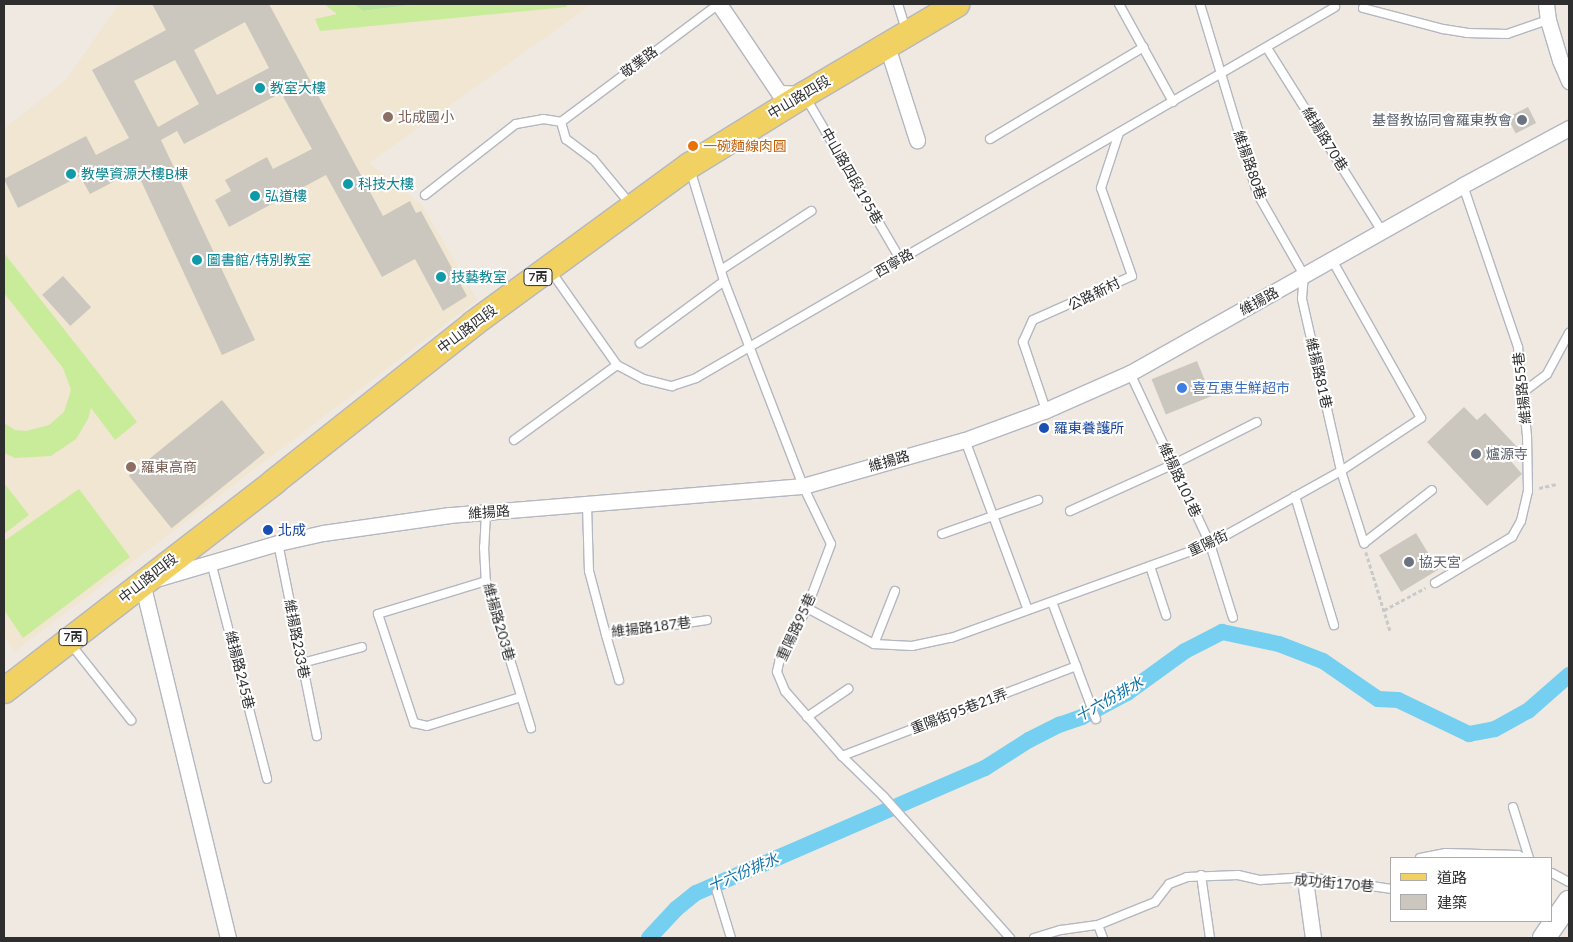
<!DOCTYPE html>
<meta charset="utf-8">
<style>
body{margin:0}
#map{position:relative;width:1573px;height:942px;overflow:hidden;background:#efe9e1;font-family:Lato,"Noto Sans TC",sans-serif}
div>[style]{position:absolute}
.education>*{inset:0;background:#f0e6d1}
.green>*{inset:0;background:#b6e59e}
.pitch>*{inset:0;background:#c9ec9a}
.canal>*{height:16px;margin:-8px;padding:0 8px;transform-origin:8px;border-radius:8px;background:#75cff0}
.building>*{inset:0;background:#cbc7bf;transform-origin:0 0}
.path>*{height:2.5px;margin-top:-1.25px;transform-origin:0;background:repeating-linear-gradient(90deg,#c9c9c9 0 4px,transparent 0 6.5px)}
.roads{filter:drop-shadow(1px 0 #b4b7c1) drop-shadow(-1px 0 #b4b7c1) drop-shadow(0 1px #b4b7c1) drop-shadow(0 -1px #b4b7c1)}
.lane>*{height:8px;margin:-4px;padding:0 4px;transform-origin:4px;border-radius:4px;background:#fff}
.street>*{height:15px;margin:-7.5px;padding:0 7.5px;transform-origin:7.5px;border-radius:7.5px;background:#fff}
.secondary>*{height:22px;margin:-11px;padding:0 11px;transform-origin:11px;border-radius:11px;background:#fff}
.primary>*{height:25px;margin:-12.5px;padding:0 12.5px;transform-origin:12.5px;border-radius:12.5px;background:#f2d163}
.dots>*{width:14px;height:14px;translate:-50% -50%;box-sizing:border-box;border:2px solid #fff;border-radius:50%}
span{translate:-50% -50%;white-space:nowrap;text-align:center;line-height:1.15;-webkit-text-stroke:4px #fff;paint-order:stroke}
.shield-label span{padding:1px 4px;background:#fff;border:1px solid;border-radius:4px;-webkit-text-stroke-width:0}
.shield-label{font-size:12px;color:#2e2e2e;font-weight:700}
.street-label{font-size:14px;color:#2e2e2e}
.culture-label{font-size:14px;color:#0d838f}
.left{translate:0 -50%;text-align:left}
.education-label{font-size:14px;color:#785e54}
.worship-label{font-size:14px;color:#5b616d}
.right{translate:-100% -50%;text-align:right}
.food-label{font-size:14px;color:#c56008}
.shop-label{font-size:14px;color:#366cbe}
.transit-label{font-size:14px;color:#164399}
.water-label{font-size:15px;color:#0d6fa3;font-style:italic}
.frame{position:absolute;inset:0;border:5px solid #2e2e2e;pointer-events:none}
.legend{position:absolute;left:1390px;top:857px;width:162px;height:65px;box-sizing:border-box;background:#fff;border:1px solid #ababab;margin:0;padding:6px 9px;list-style:none;font-size:15px;color:#2e2e2e}
.legend li{display:flex;align-items:center;gap:10px;height:25px}
.legend b{width:25px;border:1px solid #ababab}
</style>
<div id="map">
<div class="education">
<div style="clip-path:polygon(119px 4px,592px 4px,369px 163px,422px 205px,477px 300px,14px 652px,4px 634px,4px 129px,66px 80px)"></div>
</div>
<div class="green">
<div style="clip-path:polygon(353px 4px,419px 4px,363px 11px)"></div>
</div>
<div class="pitch">
<div style="clip-path:polygon(324px 4px,353px 4px,363px 11px,419px 4px,566px 4px,567px 7px,320px 31px,315px 19px,337px 14px)"></div>
<div style="clip-path:polygon(4px 253px,137px 422px,115px 440px,91px 408px,88px 419px,76px 439px,51px 456px,15px 458px,4px 453px,4px 423px,15px 430px,26px 431px,49px 425px,64px 412px,71px 390px,63px 368px,4px 293px)"></div>
<div style="clip-path:polygon(4px 483px,29px 515px,4px 534px)"></div>
<div style="clip-path:polygon(79px 489px,130px 557px,23px 638px,4px 610px,4px 541px)"></div>
</div>
<div class="canal">
<div style="left:649px;top:938px;width:40px;rotate:-47deg"></div>
<div style="left:676px;top:909px;width:26px;rotate:-39deg"></div>
<div style="left:696px;top:893px;width:315px;rotate:-23.4deg"></div>
<div style="left:985px;top:768px;width:52px;rotate:-32.5deg"></div>
<div style="left:1029px;top:740px;width:34px;rotate:-27deg"></div>
<div style="left:1059px;top:725px;width:24px;rotate:-19deg"></div>
<div style="left:1082px;top:717px;width:51px;rotate:-28.1deg"></div>
<div style="left:1127px;top:693px;width:72px;rotate:-35.9deg"></div>
<div style="left:1185px;top:651px;width:42px;rotate:-27.2deg"></div>
<div style="left:1222px;top:632px;width:58px;rotate:11.9deg"></div>
<div style="left:1279px;top:644px;width:47px;rotate:21.1deg"></div>
<div style="left:1323px;top:661px;width:67px;rotate:34.6deg"></div>
<div style="left:1378px;top:699px;width:20px;rotate:3deg"></div>
<div style="left:1398px;top:700px;width:79px;rotate:25.6deg"></div>
<div style="left:1469px;top:734px;width:26px;rotate:-11deg"></div>
<div style="left:1495px;top:729px;width:38px;rotate:-29deg"></div>
<div style="left:1528px;top:711px;width:55px;rotate:-41.3deg"></div>
</div>
<div class="building">
<div style="clip-path:polygon(evenodd,152px 4px,269px 4px,383px 216px,410px 201px,416px 213px,421px 211px,467px 296px,443px 311px,415px 259px,382px 277px,326px 175px,229px 227px,215px 200px,231px 191px,225px 180px,267px 157px,273px 169px,312px 149px,281px 93px,184px 144px,177px 131px,161px 140px,255px 340px,222px 355px,136px 170px,90px 194px,80px 176px,18px 208px,4px 179px,86px 136px,96px 155px,129px 138px,92px 70px,166px 30px,152px 4px,245px 22px,269px 68px,217px 95px,194px 50px,245px 22px,152px 4px,175px 60px,199px 104px,158px 127px,134px 81px,175px 60px)"></div>
<div style="left:1528px;top:107px;width:18px;height:23px;rotate:63deg"></div>
<div style="left:63px;top:276px;width:42px;height:28px;rotate:48deg"></div>
<div style="left:1197px;top:361px;width:38px;height:49px;rotate:68deg"></div>
<div style="left:222px;top:400px;width:68px;height:120px;rotate:51deg"></div>
<div style="clip-path:polygon(1464px 407px,1477px 420px,1485px 413px,1519px 449px,1509px 459px,1522px 474px,1487px 506px,1427px 442px)"></div>
<div style="left:1416px;top:533px;width:43px;height:43px;rotate:59deg"></div>
</div>
<div class="path">
<div style="left:1539px;top:488px;width:18px;rotate:-13deg"></div>
<div style="left:1366px;top:552px;width:82px;rotate:72.9deg"></div>
<div style="left:1384px;top:610px;width:47px;rotate:-28.2deg"></div>
</div>
<div class="roads">
<div class="lane">
<div style="left:898px;top:4px;width:27px;rotate:73deg"></div>
<div style="left:1119px;top:4px;width:112px;rotate:61.1deg"></div>
<div style="left:1200px;top:4px;width:197px;rotate:73.2deg"></div>
<div style="left:1257px;top:193px;width:95px;rotate:60.2deg"></div>
<div style="left:1304px;top:275px;width:24px;rotate:95deg"></div>
<div style="left:1302px;top:299px;width:176px;rotate:77.2deg"></div>
<div style="left:1341px;top:471px;width:76px;rotate:72.3deg"></div>
<div style="left:1364px;top:543px;width:86px;rotate:-37.9deg"></div>
<div style="left:1363px;top:8px;width:83px;rotate:14.7deg"></div>
<div style="left:1443px;top:29px;width:24px;rotate:9deg"></div>
<div style="left:1467px;top:33px;width:40px;rotate:1.4deg"></div>
<div style="left:1507px;top:34px;width:43px;rotate:-18.9deg"></div>
<div style="left:1267px;top:48px;width:216px;rotate:57.9deg"></div>
<div style="left:806px;top:98px;width:186px;rotate:59.7deg"></div>
<div style="left:561px;top:122px;width:197px;rotate:-36.8deg"></div>
<div style="left:561px;top:122px;width:18px;rotate:74deg"></div>
<div style="left:566px;top:139px;width:34px;rotate:37deg"></div>
<div style="left:593px;top:159px;width:60px;rotate:50.4deg"></div>
<div style="left:990px;top:139px;width:179px;rotate:-30.9deg"></div>
<div style="left:690px;top:169px;width:117px;rotate:73.1deg"></div>
<div style="left:724px;top:281px;width:220px;rotate:68.9deg"></div>
<div style="left:803px;top:486px;width:64px;rotate:64.2deg"></div>
<div style="left:831px;top:544px;width:68px;rotate:110.6deg"></div>
<div style="left:807px;top:608px;width:57px;rotate:118.4deg"></div>
<div style="left:780px;top:658px;width:14px;rotate:102deg"></div>
<div style="left:777px;top:672px;width:21px;rotate:67deg"></div>
<div style="left:785px;top:691px;width:86px;rotate:48.8deg"></div>
<div style="left:842px;top:756px;width:59px;rotate:44.3deg"></div>
<div style="left:884px;top:797px;width:189px;rotate:48.2deg"></div>
<div style="left:425px;top:195px;width:115px;rotate:-38deg"></div>
<div style="left:516px;top:124px;width:27px;rotate:-10deg"></div>
<div style="left:543px;top:119px;width:18px;rotate:9deg"></div>
<div style="left:550px;top:270px;width:116px;rotate:54.8deg"></div>
<div style="left:617px;top:365px;width:30px;rotate:28deg"></div>
<div style="left:643px;top:379px;width:30px;rotate:14deg"></div>
<div style="left:672px;top:386px;width:25px;rotate:-18deg"></div>
<div style="left:696px;top:378px;width:739px;rotate:-30.14deg"></div>
<div style="left:721px;top:270px;width:108px;rotate:-33.2deg"></div>
<div style="left:640px;top:343px;width:104px;rotate:-36.4deg"></div>
<div style="left:1130px;top:373px;width:189px;rotate:64.9deg"></div>
<div style="left:1210px;top:544px;width:77px;rotate:72.7deg"></div>
<div style="left:1522px;top:393px;width:31px;rotate:-37deg"></div>
<div style="left:1547px;top:374px;width:47px;rotate:-61.8deg"></div>
<div style="left:1046px;top:410px;width:72px;rotate:-108.7deg"></div>
<div style="left:1023px;top:342px;width:24px;rotate:-66deg"></div>
<div style="left:1033px;top:320px;width:108px;rotate:-24deg"></div>
<div style="left:1132px;top:276px;width:93px;rotate:-109.4deg"></div>
<div style="left:1101px;top:188px;width:58px;rotate:-71.9deg"></div>
<div style="left:514px;top:440px;width:127px;rotate:-36.1deg"></div>
<div style="left:965px;top:440px;width:181px;rotate:69.7deg"></div>
<div style="left:1295px;top:496px;width:135px;rotate:73.2deg"></div>
<div style="left:587px;top:505px;width:66px;rotate:88.3deg"></div>
<div style="left:589px;top:571px;width:66px;rotate:75.1deg"></div>
<div style="left:606px;top:635px;width:102px;rotate:-8.4deg"></div>
<div style="left:1070px;top:511px;width:112px;rotate:-24.3deg"></div>
<div style="left:1172px;top:465px;width:95px;rotate:-26.8deg"></div>
<div style="left:486px;top:513px;width:34px;rotate:93deg"></div>
<div style="left:484px;top:547px;width:34px;rotate:87deg"></div>
<div style="left:486px;top:581px;width:154px;rotate:73deg"></div>
<div style="left:942px;top:534px;width:102px;rotate:-19.5deg"></div>
<div style="left:278px;top:543px;width:197px;rotate:78.6deg"></div>
<div style="left:211px;top:562px;width:224px;rotate:75.5deg"></div>
<div style="left:1150px;top:566px;width:52px;rotate:71.9deg"></div>
<div style="left:486px;top:581px;width:113px;rotate:163deg"></div>
<div style="left:378px;top:614px;width:115px;rotate:71.7deg"></div>
<div style="left:414px;top:723px;width:13px;rotate:13deg"></div>
<div style="left:427px;top:726px;width:98px;rotate:-17.1deg"></div>
<div style="left:1435px;top:583px;width:90px;rotate:-30.9deg"></div>
<div style="left:1512px;top:537px;width:18px;rotate:-61deg"></div>
<div style="left:1521px;top:521px;width:31px;rotate:-77deg"></div>
<div style="left:1528px;top:491px;width:55px;rotate:-91deg"></div>
<div style="left:1527px;top:436px;width:89px;rotate:-95.8deg"></div>
<div style="left:1518px;top:347px;width:171px;rotate:-108.8deg"></div>
<div style="left:1052px;top:602px;width:125px;rotate:69.4deg"></div>
<div style="left:807px;top:608px;width:76px;rotate:28.2deg"></div>
<div style="left:874px;top:644px;width:38px;rotate:3deg"></div>
<div style="left:912px;top:646px;width:40px;rotate:-12deg"></div>
<div style="left:951px;top:638px;width:276px;rotate:-19.9deg"></div>
<div style="left:1210px;top:544px;width:150px;rotate:-29.1deg"></div>
<div style="left:1341px;top:471px;width:96px;rotate:-33.5deg"></div>
<div style="left:1421px;top:418px;width:181px;rotate:-119.4deg"></div>
<div style="left:606px;top:635px;width:47px;rotate:73.9deg"></div>
<div style="left:69px;top:642px;width:100px;rotate:51.5deg"></div>
<div style="left:874px;top:644px;width:57px;rotate:-68.4deg"></div>
<div style="left:302px;top:663px;width:62px;rotate:-14.9deg"></div>
<div style="left:807px;top:717px;width:50px;rotate:-34.3deg"></div>
<div style="left:842px;top:756px;width:251px;rotate:-21deg"></div>
<div style="left:1513px;top:807px;width:53px;rotate:72.6deg"></div>
<div style="left:1420px;top:858px;width:26px;rotate:-11deg"></div>
<div style="left:1446px;top:853px;width:72px;rotate:1.6deg"></div>
<div style="left:1518px;top:855px;width:7px;rotate:27deg"></div>
<div style="left:1552px;top:873px;width:19px;rotate:28deg"></div>
<div style="left:1201px;top:875px;width:64px;rotate:81.9deg"></div>
<div style="left:717px;top:892px;width:48px;rotate:73.1deg"></div>
<div style="left:1098px;top:925px;width:14px;rotate:69deg"></div>
<div style="left:1034px;top:938px;width:28px;rotate:-17deg"></div>
<div style="left:1061px;top:930px;width:37px;rotate:-8deg"></div>
<div style="left:1098px;top:925px;width:61px;rotate:-22deg"></div>
<div style="left:1155px;top:902px;width:23px;rotate:-52deg"></div>
<div style="left:1169px;top:884px;width:19px;rotate:-21deg"></div>
<div style="left:1187px;top:877px;width:51px;rotate:-2.2deg"></div>
<div style="left:1238px;top:875px;width:23px;rotate:13deg"></div>
<div style="left:1260px;top:880px;width:48px;rotate:-3.6deg"></div>
<div style="left:1308px;top:877px;width:85px;rotate:8.1deg"></div>
</div>
<div class="street">
<div style="left:719px;top:4px;width:107px;rotate:56deg"></div>
<div style="left:779px;top:93px;width:23px;rotate:2deg"></div>
<div style="left:1546px;top:4px;width:16px;rotate:83deg"></div>
<div style="left:1548px;top:20px;width:42px;rotate:73.3deg"></div>
<div style="left:1560px;top:60px;width:23px;rotate:67deg"></div>
<div style="left:887px;top:46px;width:99px;rotate:72.3deg"></div>
<div style="left:1306px;top:887px;width:51px;rotate:82.2deg"></div>
<div style="left:228px;top:938px;width:365px;rotate:-103.6deg"></div>
<div style="left:142px;top:583px;width:142px;rotate:-16.4deg"></div>
<div style="left:278px;top:543px;width:46px;rotate:-12.5deg"></div>
<div style="left:323px;top:533px;width:128px;rotate:-8.1deg"></div>
<div style="left:450px;top:515px;width:354px;rotate:-4.7deg"></div>
<div style="left:803px;top:486px;width:168px;rotate:-15.9deg"></div>
<div style="left:965px;top:440px;width:86px;rotate:-20.3deg"></div>
<div style="left:1046px;top:410px;width:92px;rotate:-23.8deg"></div>
<div style="left:1130px;top:373px;width:382px;rotate:-29.4deg"></div>
<div style="left:1463px;top:185px;width:120px;rotate:-28.3deg"></div>
</div>
<div class="secondary">
<div style="left:1544px;top:938px;width:44px;rotate:-55.2deg"></div>
</div>
<div class="primary">
<div style="left:4px;top:690px;width:341px;rotate:-37.7deg"></div>
<div style="left:274px;top:481px;width:254px;rotate:-38.4deg"></div>
<div style="left:473px;top:323px;width:268px;rotate:-36.2deg"></div>
<div style="left:689px;top:165px;width:135px;rotate:-31.7deg"></div>
<div style="left:804px;top:94px;width:177px;rotate:-30.6deg"></div>
</div>
</div>
<div class="dots">
<div style="left:260px;top:88px;background:#0f9aa8"></div>
<div style="left:388px;top:117px;background:#8d6e63"></div>
<div style="left:1522px;top:120px;background:#6b7280"></div>
<div style="left:693px;top:146px;background:#e8710a"></div>
<div style="left:71px;top:174px;background:#0f9aa8"></div>
<div style="left:348px;top:184px;background:#0f9aa8"></div>
<div style="left:255px;top:196px;background:#0f9aa8"></div>
<div style="left:197px;top:260px;background:#0f9aa8"></div>
<div style="left:441px;top:277px;background:#0f9aa8"></div>
<div style="left:1182px;top:388px;background:#3f7fe0"></div>
<div style="left:1044px;top:428px;background:#1a4fb4"></div>
<div style="left:1476px;top:454px;background:#6b7280"></div>
<div style="left:131px;top:467px;background:#8d6e63"></div>
<div style="left:268px;top:530px;background:#1a4fb4"></div>
<div style="left:1409px;top:562px;background:#6b7280"></div>
</div>
<div class="shield-label">
<span style="left:538px;top:277px">7丙</span>
<span style="left:73px;top:637px">7丙</span>
</div>
<div class="street-label">
<span style="left:639px;top:62px;rotate:-37deg">敬業路</span>
<span style="left:799px;top:97px;rotate:-31deg">中山路四段</span>
<span style="left:1325px;top:139px;rotate:58deg">維揚路70巷</span>
<span style="left:1250px;top:165px;rotate:71deg">維揚路80巷</span>
<span style="left:852px;top:176px;rotate:60deg">中山路四段195巷</span>
<span style="left:894px;top:263px;rotate:-30deg">西寧路</span>
<span style="left:1094px;top:294px;rotate:-26deg">公路新村</span>
<span style="left:1259px;top:301px;rotate:-29deg">維揚路</span>
<span style="left:467px;top:329px;rotate:-37deg">中山路四段</span>
<span style="left:1319px;top:373px;rotate:77deg">維揚路81巷</span>
<span style="left:1522px;top:388px;rotate:-96deg">維揚路55巷</span>
<span style="left:889px;top:461px;rotate:-16deg">維揚路</span>
<span style="left:1180px;top:480px;rotate:65deg">維揚路101巷</span>
<span style="left:489px;top:512px;rotate:-4deg">維揚路</span>
<span style="left:1208px;top:543px;rotate:-25deg">重陽街</span>
<span style="left:148px;top:578px;rotate:-38deg">中山路四段</span>
<span style="left:499px;top:622px;rotate:74deg">維揚路203巷</span>
<span style="left:651px;top:627px;rotate:-7deg">維揚路187巷</span>
<span style="left:796px;top:627px;rotate:-65deg">重陽路95巷</span>
<span style="left:297px;top:639px;rotate:79deg">維揚路233巷</span>
<span style="left:240px;top:670px;rotate:76deg">維揚路245巷</span>
<span style="left:959px;top:711px;rotate:-21deg">重陽街95巷21弄</span>
<span style="left:1334px;top:883px;rotate:5deg">成功街170巷</span>
</div>
<div class="culture-label">
<span class="left" style="left:270px;top:88px">教室大樓</span>
<span class="left" style="left:81px;top:174px">教學資源大樓B棟</span>
<span class="left" style="left:358px;top:184px">科技大樓</span>
<span class="left" style="left:265px;top:196px">弘道樓</span>
<span class="left" style="left:207px;top:260px">圖書館/特別教室</span>
<span class="left" style="left:451px;top:277px">技藝教室</span>
</div>
<div class="education-label">
<span class="left" style="left:398px;top:117px">北成國小</span>
<span class="left" style="left:141px;top:467px">羅東高商</span>
</div>
<div class="worship-label">
<span class="right" style="left:1512px;top:120px">基督教協同會羅東教會</span>
<span class="left" style="left:1486px;top:454px">爐源寺</span>
<span class="left" style="left:1419px;top:562px">協天宮</span>
</div>
<div class="food-label">
<span class="left" style="left:703px;top:146px">一碗麵線肉圓</span>
</div>
<div class="shop-label">
<span class="left" style="left:1192px;top:388px">喜互惠生鮮超市</span>
</div>
<div class="transit-label">
<span class="left" style="left:1054px;top:428px">羅東養護所</span>
<span class="left" style="left:278px;top:530px">北成</span>
</div>
<div class="water-label">
<span style="left:1109px;top:699px;rotate:-29deg">十六份排水</span>
<span style="left:743px;top:872px;rotate:-23deg">十六份排水</span>
</div>
<div class="frame"></div>
<ul class="legend">
<li><b style="height:6px;background:#f2d163"></b>道路</li>
<li><b style="height:14px;background:#cbc7bf"></b>建築</li>
</ul>
</div>
